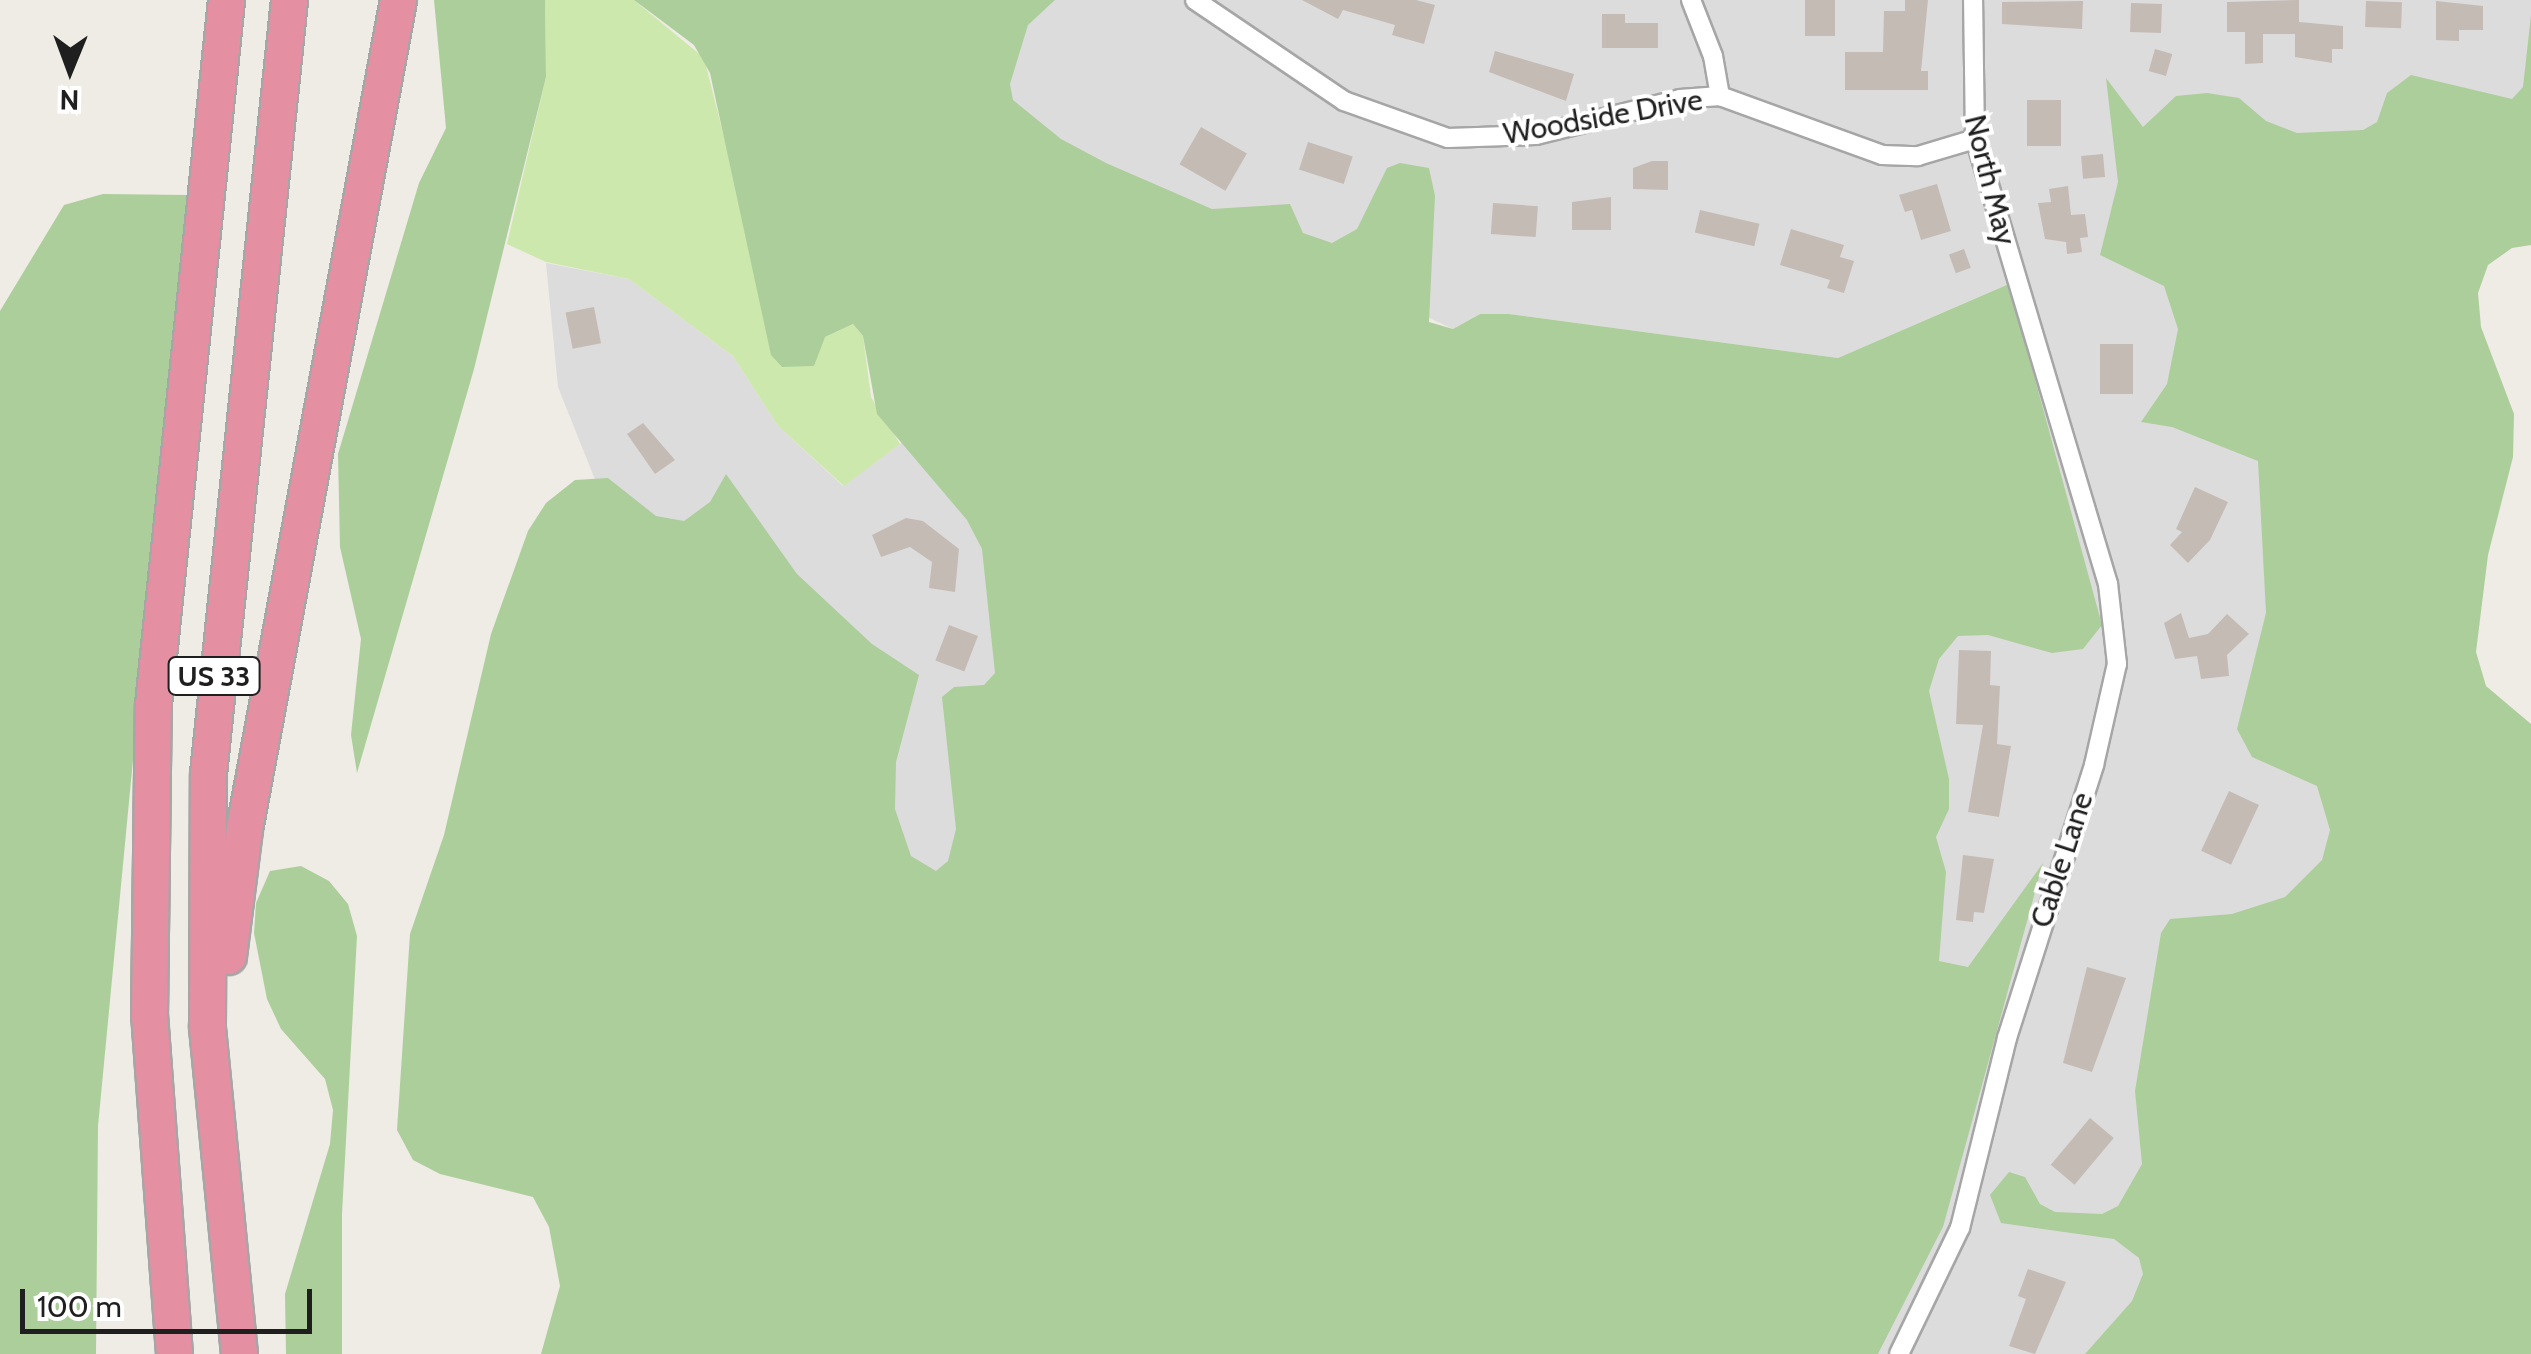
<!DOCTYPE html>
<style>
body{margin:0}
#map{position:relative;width:2531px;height:1354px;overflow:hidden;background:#efebe5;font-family:Cabin,sans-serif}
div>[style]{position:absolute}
.residential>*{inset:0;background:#dddcdc}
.grass>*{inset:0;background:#cde8ac}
.forest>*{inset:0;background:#acce9b}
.building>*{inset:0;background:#c4bbb5;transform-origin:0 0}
.roads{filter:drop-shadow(2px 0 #a6a6a6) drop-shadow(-2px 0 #a6a6a6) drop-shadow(0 2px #a6a6a6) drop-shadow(0 -2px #a6a6a6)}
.minor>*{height:18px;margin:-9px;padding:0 9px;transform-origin:9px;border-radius:9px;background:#fff}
.motorway>*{height:35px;margin:-17.5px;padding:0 17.5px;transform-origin:17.5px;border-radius:17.5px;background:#e58fa3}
span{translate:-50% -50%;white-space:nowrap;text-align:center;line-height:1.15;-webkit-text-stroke:8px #fff;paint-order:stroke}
.shield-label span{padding:2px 8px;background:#fff;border:2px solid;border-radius:8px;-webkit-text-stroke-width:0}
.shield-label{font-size:28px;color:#1f1f1f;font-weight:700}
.street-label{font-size:30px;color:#1f1f1f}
.north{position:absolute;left:20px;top:20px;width:100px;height:100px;-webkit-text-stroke:8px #fff;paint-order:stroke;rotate:181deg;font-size:28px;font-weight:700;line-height:40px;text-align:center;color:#1f1f1f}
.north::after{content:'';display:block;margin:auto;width:35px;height:45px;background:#1f1f1f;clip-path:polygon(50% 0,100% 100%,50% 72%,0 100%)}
.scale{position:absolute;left:20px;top:1289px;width:292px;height:45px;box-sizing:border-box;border:5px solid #1f1f1f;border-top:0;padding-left:12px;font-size:30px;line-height:35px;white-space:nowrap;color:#1f1f1f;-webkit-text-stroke:8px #fff;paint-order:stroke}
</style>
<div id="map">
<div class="residential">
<div style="clip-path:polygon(1027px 0,2531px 0,2531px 102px,2182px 287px,2271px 454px,2340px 792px,2339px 860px,2152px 1293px,2107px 1354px,1878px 1354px,1943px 1227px,1939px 961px,1917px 674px,2009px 284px,1838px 358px,1509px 314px,1480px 314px,1453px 329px,988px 111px)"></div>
<div style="clip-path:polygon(546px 263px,629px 279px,733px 356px,778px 426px,843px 486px,908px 438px,978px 503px,1011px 625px,967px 845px,944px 881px,915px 875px,704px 538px,604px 502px,558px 387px)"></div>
</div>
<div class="grass">
<div style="clip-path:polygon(545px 0,634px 0,704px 58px,740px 200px,825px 337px,853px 324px,863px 336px,871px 397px,900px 444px,844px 486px,778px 426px,733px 356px,629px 279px,546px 262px,507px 244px,546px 77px)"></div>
</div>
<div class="forest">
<div style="clip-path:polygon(434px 0,545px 0,546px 77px,474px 369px,357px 773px,351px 735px,361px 639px,340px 547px,338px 454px,419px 183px,446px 128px)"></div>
<div style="clip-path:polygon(634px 0,1055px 0,1028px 25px,1010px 84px,1013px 100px,1061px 139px,1106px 163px,1212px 209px,1290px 204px,1303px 233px,1332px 243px,1357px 229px,1387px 168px,1400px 163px,1429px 168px,1435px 196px,1429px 322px,1453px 329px,1480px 314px,1509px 314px,1838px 358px,2009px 284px,2102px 625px,2083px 649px,2052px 653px,1988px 635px,1958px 636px,1939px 659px,1929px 691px,1949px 779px,1949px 809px,1936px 837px,1946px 872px,1939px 961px,1968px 967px,2043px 863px,1943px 1227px,1878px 1354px,541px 1354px,560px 1286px,549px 1227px,533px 1197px,440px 1174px,413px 1160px,397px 1130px,410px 934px,444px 835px,491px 634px,528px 531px,546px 503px,575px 480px,608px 478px,656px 516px,684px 521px,710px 502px,726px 474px,797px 574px,872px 644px,919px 675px,896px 762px,895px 809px,911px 856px,936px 871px,948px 861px,956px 829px,942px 697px,954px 687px,984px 685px,995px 673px,982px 549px,967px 520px,877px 414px,863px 336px,853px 324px,825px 337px,814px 366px,782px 367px,771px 355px,710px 73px,694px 45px)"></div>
<div style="clip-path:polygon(2531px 15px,2531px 245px,2512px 248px,2488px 265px,2478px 293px,2481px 327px,2514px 414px,2513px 457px,2488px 555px,2476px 652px,2486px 686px,2531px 724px,2531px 1354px,2085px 1354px,2132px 1301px,2143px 1274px,2139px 1258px,2114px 1239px,2001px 1223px,1990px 1195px,2009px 1172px,2025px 1177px,2040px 1204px,2055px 1212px,2102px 1214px,2118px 1206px,2142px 1164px,2135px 1091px,2161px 933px,2170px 919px,2232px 914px,2285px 897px,2322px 860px,2330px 830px,2317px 786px,2252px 757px,2237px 729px,2266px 613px,2258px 461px,2172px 427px,2141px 422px,2167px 384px,2178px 329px,2164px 286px,2100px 255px,2118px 182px,2106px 78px,2143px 127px,2176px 96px,2207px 93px,2239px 98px,2266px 121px,2297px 133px,2363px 130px,2377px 122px,2387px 93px,2411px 75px,2512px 99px,2523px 87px)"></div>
<div style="clip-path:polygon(103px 194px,187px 195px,98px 1126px,96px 1354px,0 1354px,0 311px,64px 205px)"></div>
<div style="clip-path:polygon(301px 866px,329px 881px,348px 904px,357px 936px,342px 1214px,342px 1354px,286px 1354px,285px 1294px,330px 1144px,333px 1110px,325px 1079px,281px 1029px,267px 999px,254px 933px,256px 903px,270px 871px)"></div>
</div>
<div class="building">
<div style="clip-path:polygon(1302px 0,1416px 0,1435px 5px,1424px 44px,1392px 35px,1395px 25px,1343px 10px,1338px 19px)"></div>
<div style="left:1805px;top:0;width:30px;height:36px"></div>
<div style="clip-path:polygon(1905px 0,1928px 0,1921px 71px,1928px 71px,1928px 90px,1845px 90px,1845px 52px,1883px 52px,1884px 11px,1905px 11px)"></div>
<div style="clip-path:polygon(2299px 0,2299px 22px,2343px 26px,2343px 49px,2332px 49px,2332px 63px,2295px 57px,2295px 34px,2263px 34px,2263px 63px,2245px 64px,2245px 32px,2227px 32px,2227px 2px)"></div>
<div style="clip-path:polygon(2083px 1px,2082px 29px,2002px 24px,2002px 2px)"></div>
<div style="left:2366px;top:1px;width:36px;height:26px;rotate:2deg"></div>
<div style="clip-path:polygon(2436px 1px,2483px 6px,2483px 30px,2459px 30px,2459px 41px,2436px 40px)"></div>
<div style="left:2131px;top:3px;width:31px;height:29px;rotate:2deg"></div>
<div style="clip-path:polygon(1602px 14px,1625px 14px,1625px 23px,1658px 23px,1658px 48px,1602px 48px)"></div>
<div style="left:2155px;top:49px;width:18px;height:23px;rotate:16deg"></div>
<div style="clip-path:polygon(1495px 51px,1574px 74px,1566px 101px,1489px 72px)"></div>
<div style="left:2027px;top:100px;width:34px;height:46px"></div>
<div style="left:1201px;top:127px;width:53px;height:43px;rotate:30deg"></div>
<div style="left:1308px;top:142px;width:47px;height:29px;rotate:18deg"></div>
<div style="left:2103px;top:154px;width:23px;height:22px;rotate:85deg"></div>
<div style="clip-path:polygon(1652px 161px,1668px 161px,1668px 190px,1633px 189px,1633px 168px)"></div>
<div style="clip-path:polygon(1937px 184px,1951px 231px,1921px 240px,1912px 210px,1905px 212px,1899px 195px)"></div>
<div style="clip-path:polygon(2068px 186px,2071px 215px,2085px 214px,2088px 237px,2080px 238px,2082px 252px,2067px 254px,2066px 242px,2045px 239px,2038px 203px,2051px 202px,2049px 189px)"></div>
<div style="clip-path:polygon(1611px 197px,1611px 230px,1572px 230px,1572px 202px)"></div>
<div style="left:1493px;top:203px;width:45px;height:31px;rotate:4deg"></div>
<div style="left:1700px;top:210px;width:61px;height:23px;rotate:13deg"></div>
<div style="clip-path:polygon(1791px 229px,1844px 245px,1840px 257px,1854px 261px,1844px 293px,1827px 288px,1830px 280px,1780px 265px)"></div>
<div style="left:1964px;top:249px;width:20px;height:16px;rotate:70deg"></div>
<div style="left:594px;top:307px;width:37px;height:29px;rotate:79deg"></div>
<div style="left:2100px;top:344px;width:33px;height:50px"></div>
<div style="clip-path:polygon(643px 423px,675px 460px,655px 474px,627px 434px)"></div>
<div style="clip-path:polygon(2195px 487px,2228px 502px,2210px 540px,2188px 563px,2170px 545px,2182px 532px,2176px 529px)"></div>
<div style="clip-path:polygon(906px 518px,923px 521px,959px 549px,955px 592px,929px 588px,932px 562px,910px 547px,881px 557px,872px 535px)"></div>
<div style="clip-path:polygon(2181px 613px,2189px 638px,2208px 634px,2227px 614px,2249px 634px,2227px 655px,2229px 676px,2201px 679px,2197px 656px,2175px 659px,2164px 623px)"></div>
<div style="left:949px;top:625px;width:31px;height:38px;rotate:21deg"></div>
<div style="clip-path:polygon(1959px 650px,1991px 651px,1990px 685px,2000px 686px,1997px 744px,2011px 746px,1999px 817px,1968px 812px,1983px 725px,1956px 724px)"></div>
<div style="left:2229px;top:791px;width:33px;height:66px;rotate:25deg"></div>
<div style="clip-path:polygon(1963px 855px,1994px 859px,1984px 913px,1974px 912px,1973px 922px,1956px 920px)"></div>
<div style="clip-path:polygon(2087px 967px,2126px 978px,2092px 1072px,2063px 1063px)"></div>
<div style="left:2090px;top:1118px;width:31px;height:61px;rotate:40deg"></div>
<div style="clip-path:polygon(2028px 1269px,2066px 1282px,2035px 1354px,2009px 1346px,2026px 1299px,2018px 1296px)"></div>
</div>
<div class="roads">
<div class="minor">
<div style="left:1195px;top:0;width:180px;rotate:34.1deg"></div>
<div style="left:1344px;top:101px;width:110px;rotate:19.6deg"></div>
<div style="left:1448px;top:138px;width:88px;rotate:-2deg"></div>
<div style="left:1536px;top:135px;width:148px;rotate:-14deg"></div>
<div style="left:1680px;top:99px;width:40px;rotate:-4.3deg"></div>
<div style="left:1720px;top:96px;width:172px;rotate:20deg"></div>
<div style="left:1882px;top:155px;width:36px;rotate:2deg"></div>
<div style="left:1918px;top:156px;width:59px;rotate:-16.6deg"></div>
<div style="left:1691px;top:0;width:60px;rotate:68.6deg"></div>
<div style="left:1713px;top:56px;width:41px;rotate:80.1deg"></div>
<div style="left:1899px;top:1354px;width:140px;rotate:-64.2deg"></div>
<div style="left:1960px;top:1228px;width:196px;rotate:-76.1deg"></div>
<div style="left:2007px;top:1038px;width:287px;rotate:-72.3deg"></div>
<div style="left:2094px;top:765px;width:104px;rotate:-77.2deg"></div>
<div style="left:2117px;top:664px;width:81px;rotate:-96.4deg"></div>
<div style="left:2108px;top:584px;width:464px;rotate:-106.6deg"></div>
<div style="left:1975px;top:139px;width:139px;rotate:-90.8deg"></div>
</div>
<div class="motorway">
<div style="left:228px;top:956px;width:128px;rotate:-82.8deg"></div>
<div style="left:244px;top:829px;width:843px;rotate:-79.48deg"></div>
<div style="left:174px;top:1354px;width:339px;rotate:-94.2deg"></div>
<div style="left:149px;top:1016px;width:312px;rotate:-89.3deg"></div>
<div style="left:153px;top:704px;width:708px;rotate:-84.08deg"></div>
<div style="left:239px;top:1354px;width:330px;rotate:-95.6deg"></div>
<div style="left:207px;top:1026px;width:253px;rotate:-89.8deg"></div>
<div style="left:208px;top:773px;width:777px;rotate:-84.02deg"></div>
</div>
</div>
<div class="shield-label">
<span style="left:214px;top:676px">US 33</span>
</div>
<div class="street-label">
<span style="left:1603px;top:117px;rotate:-10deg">Woodside Drive</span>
<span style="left:1990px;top:180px;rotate:76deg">North May</span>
<span style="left:2062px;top:860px;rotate:-72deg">Cable Lane</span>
</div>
<div class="north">N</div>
<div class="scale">100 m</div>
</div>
